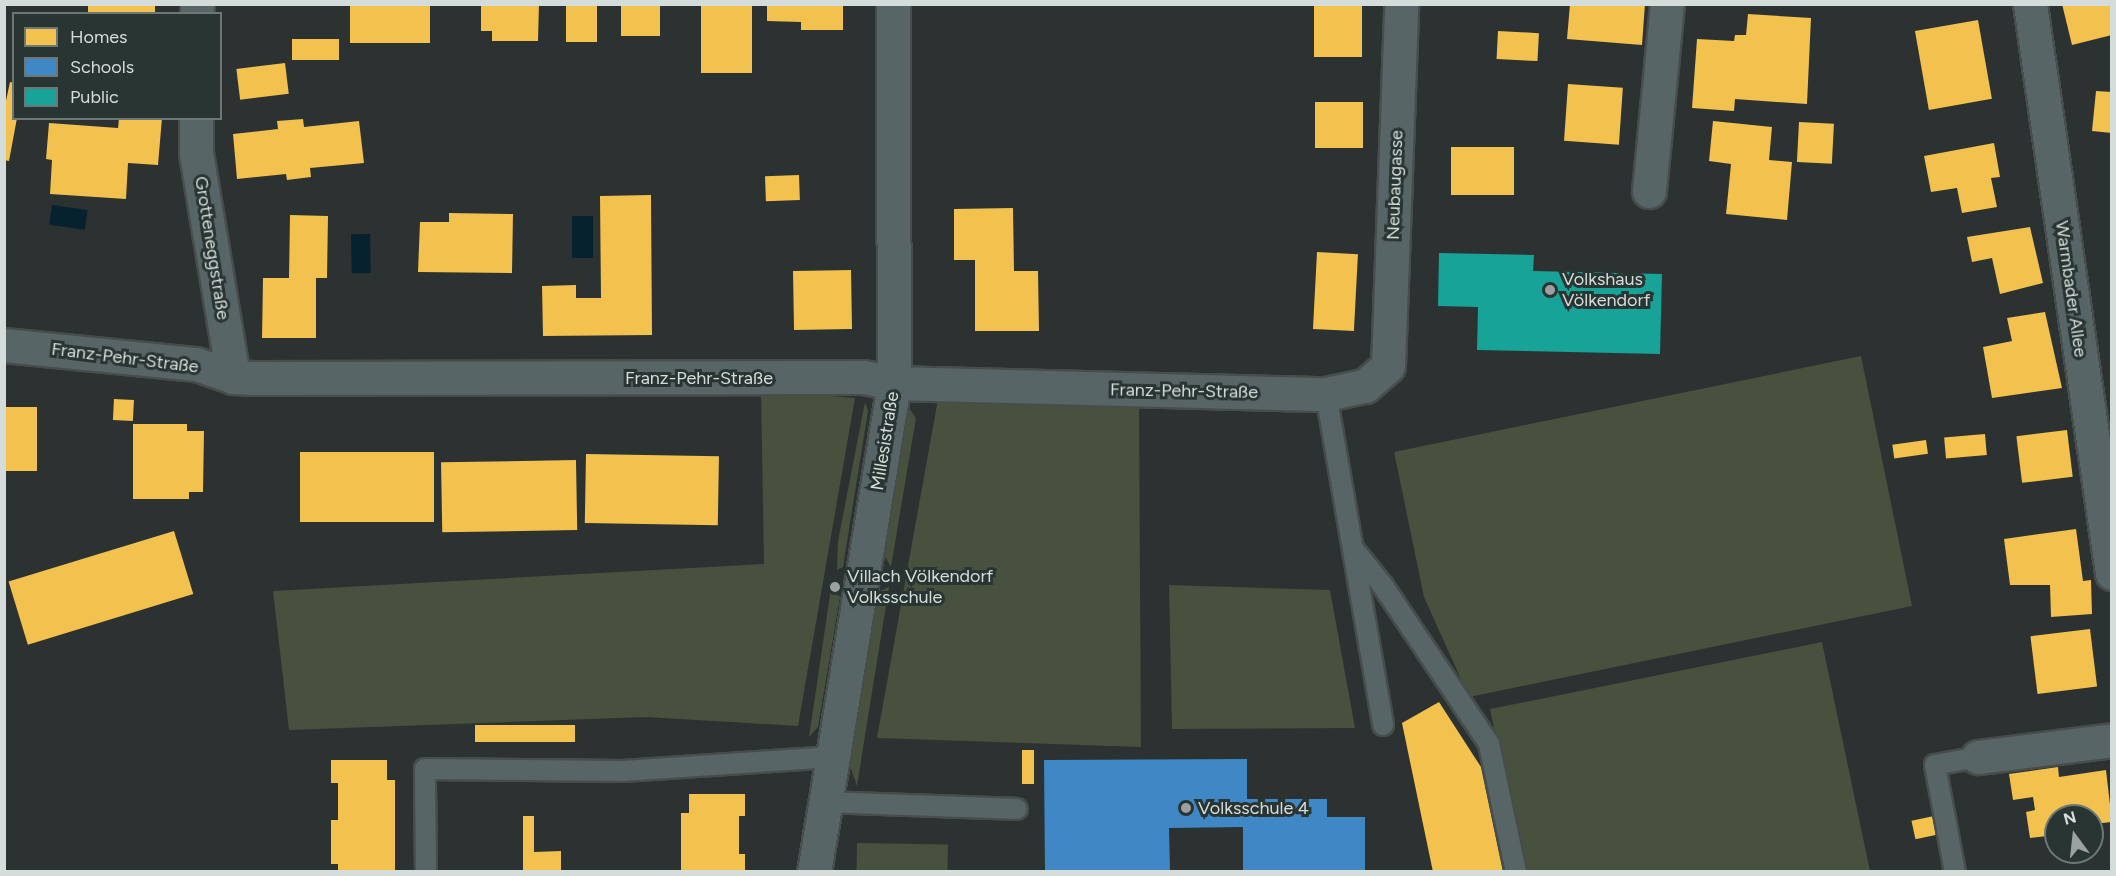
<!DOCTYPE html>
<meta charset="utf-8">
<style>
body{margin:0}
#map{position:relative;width:2116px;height:876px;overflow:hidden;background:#2b3231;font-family:Figtree,sans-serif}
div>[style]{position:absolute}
.green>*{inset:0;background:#48503e;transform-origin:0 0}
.water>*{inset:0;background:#06222f;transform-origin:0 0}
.homes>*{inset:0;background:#f2c14e;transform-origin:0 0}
.schools>*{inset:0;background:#3f88c5}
.public>*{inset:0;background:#17a398}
.roads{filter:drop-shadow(2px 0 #474d4b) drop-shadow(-2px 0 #474d4b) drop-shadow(0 2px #474d4b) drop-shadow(0 -2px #474d4b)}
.service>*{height:20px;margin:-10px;padding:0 10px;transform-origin:10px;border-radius:10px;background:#576567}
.minor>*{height:33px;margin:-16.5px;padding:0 16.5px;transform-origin:16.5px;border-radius:16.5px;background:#576567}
.dots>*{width:16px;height:16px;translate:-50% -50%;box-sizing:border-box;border:3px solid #283532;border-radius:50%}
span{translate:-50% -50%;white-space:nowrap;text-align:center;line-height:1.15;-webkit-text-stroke:6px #283532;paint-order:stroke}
.street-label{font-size:18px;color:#d5dddb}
.poi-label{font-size:18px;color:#d5dddb}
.left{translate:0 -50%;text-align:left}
.frame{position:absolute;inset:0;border:6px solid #d5dddb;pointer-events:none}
.legend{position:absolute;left:12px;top:12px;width:210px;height:108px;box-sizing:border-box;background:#283532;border:2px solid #6d7876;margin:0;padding:8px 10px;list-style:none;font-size:18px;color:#d5dddb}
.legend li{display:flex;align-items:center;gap:12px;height:30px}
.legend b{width:30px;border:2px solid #6d7876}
.north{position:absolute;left:2044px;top:804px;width:60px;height:60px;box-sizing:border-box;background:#283532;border:2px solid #6d7876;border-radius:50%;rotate:345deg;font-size:16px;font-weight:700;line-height:24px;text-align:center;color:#d5dddb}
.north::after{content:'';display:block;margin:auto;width:21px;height:27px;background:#9aa1a0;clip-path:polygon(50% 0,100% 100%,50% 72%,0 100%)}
</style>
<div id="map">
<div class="green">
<div style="clip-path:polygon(1861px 356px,1912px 606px,1469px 697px,1424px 597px,1394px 452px)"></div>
<div style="clip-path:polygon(761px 391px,855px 398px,798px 726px,646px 717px,289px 730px,273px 591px,764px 564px)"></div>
<div style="clip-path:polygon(938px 399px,1134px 400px,1139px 408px,1141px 747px,877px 738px)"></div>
<div style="clip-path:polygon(865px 402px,868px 411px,843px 567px,837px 570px,838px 541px)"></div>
<div style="clip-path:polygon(909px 408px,916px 418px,891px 567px,885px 557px,904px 438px,897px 425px,904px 409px)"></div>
<div style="clip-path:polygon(1169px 585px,1330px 590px,1355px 728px,1172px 729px)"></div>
<div style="clip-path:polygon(889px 587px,859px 773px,857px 786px,850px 766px,877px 600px,880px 591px)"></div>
<div style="clip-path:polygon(831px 588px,840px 597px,818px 727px,809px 737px)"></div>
<div style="clip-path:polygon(1822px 642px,1870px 871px,1524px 871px,1490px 709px)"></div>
<div style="left:857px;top:843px;width:91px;height:28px;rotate:1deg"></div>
</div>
<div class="water">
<div style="left:52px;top:205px;width:36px;height:20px;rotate:8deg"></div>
<div style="left:572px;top:216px;width:21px;height:42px"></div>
<div style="left:370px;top:234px;width:39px;height:19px;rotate:89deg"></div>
</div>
<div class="homes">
<div style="left:88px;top:4px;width:67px;height:10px"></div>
<div style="left:350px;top:4px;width:80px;height:39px"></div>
<div style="clip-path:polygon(481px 4px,539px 4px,538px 41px,492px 41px,492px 31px,481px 31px)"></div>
<div style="left:566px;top:4px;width:31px;height:38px"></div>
<div style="left:701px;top:4px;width:51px;height:69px"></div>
<div style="clip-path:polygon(767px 4px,843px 4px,843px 30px,801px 30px,801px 22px,767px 21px)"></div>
<div style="left:1314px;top:4px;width:48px;height:53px"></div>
<div style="clip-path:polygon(1570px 4px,1645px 4px,1642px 45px,1567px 39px)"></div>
<div style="clip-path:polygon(2062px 4px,2112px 4px,2112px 35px,2072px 45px)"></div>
<div style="left:621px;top:5px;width:39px;height:31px"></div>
<div style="clip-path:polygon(1748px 14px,1811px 18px,1807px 104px,1735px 99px,1734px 111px,1692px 108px,1697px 39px,1734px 41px,1735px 35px,1746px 35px)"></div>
<div style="left:1978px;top:20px;width:80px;height:64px;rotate:80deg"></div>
<div style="left:1498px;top:31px;width:41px;height:28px;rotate:3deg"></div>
<div style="left:292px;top:39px;width:47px;height:21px"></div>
<div style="left:285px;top:63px;width:31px;height:49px;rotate:83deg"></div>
<div style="clip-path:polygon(10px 82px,14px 83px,14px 118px,17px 118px,9px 161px,4px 160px,4px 110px)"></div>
<div style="left:1568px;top:84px;width:55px;height:57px;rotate:4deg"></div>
<div style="clip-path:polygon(2096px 91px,2112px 92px,2112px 133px,2092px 131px)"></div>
<div style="left:1315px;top:102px;width:48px;height:46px"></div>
<div style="clip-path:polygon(119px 118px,162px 118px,158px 165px,128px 163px,126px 199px,50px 194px,52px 160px,46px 159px,49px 123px,118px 128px)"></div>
<div style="clip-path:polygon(303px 119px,304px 127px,359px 121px,364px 163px,310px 168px,311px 177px,287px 180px,286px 174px,237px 179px,233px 134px,278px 129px,277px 121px)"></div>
<div style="clip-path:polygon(1713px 121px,1772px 127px,1769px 160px,1792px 162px,1787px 220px,1726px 214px,1731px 164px,1709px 161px)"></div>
<div style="left:1799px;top:122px;width:35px;height:40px;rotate:3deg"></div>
<div style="clip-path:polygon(1994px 143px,2000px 177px,1991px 178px,1997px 207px,1962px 213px,1957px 188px,1931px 192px,1924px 156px)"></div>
<div style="left:1451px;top:147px;width:63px;height:48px"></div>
<div style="left:799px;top:175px;width:25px;height:34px;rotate:88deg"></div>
<div style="clip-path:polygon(651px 195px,652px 335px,543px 336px,542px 286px,576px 285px,576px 298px,601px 298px,600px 196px)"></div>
<div style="clip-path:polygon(1013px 208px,1014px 271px,1038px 271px,1039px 331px,975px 331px,975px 260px,954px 260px,954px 209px)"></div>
<div style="clip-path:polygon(449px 213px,513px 214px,512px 273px,418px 272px,420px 222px,449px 222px)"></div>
<div style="clip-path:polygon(290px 215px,328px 216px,327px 278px,316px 278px,316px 338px,262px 338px,263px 278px,289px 278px)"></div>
<div style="clip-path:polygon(2030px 227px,2043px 283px,2000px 294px,1992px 258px,1972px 262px,1967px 237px)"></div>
<div style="left:1317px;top:252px;width:41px;height:77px;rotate:3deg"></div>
<div style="left:851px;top:270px;width:59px;height:58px;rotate:89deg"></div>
<div style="clip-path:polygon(2045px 312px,2062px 388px,1992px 398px,1983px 347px,2012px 341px,2007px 318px)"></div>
<div style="left:114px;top:399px;width:20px;height:21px;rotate:3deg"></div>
<div style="left:4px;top:407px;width:33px;height:64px"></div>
<div style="clip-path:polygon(133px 424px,187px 424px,187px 431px,204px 431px,203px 492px,189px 492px,189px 499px,133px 499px)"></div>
<div style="left:2067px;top:430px;width:47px;height:51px;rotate:83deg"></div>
<div style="left:1985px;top:434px;width:21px;height:41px;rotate:85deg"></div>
<div style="left:1926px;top:440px;width:14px;height:34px;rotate:82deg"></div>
<div style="left:434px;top:452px;width:70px;height:134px;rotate:90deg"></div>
<div style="left:586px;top:454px;width:133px;height:69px;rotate:1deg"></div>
<div style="left:576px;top:460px;width:70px;height:135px;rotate:89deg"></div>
<div style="clip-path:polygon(2076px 529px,2083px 581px,2091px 580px,2092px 614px,2051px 617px,2050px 585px,2010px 585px,2004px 539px)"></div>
<div style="left:174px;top:531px;width:66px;height:173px;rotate:73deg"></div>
<div style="left:2090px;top:629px;width:58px;height:60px;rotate:83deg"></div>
<div style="clip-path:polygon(1439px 702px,1481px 767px,1503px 872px,1433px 872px,1402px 723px)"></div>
<div style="left:575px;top:725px;width:17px;height:100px;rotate:90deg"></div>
<div style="left:1022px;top:750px;width:12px;height:34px"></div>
<div style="clip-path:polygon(331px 760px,387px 760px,387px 780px,395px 780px,395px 872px,338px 872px,338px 864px,331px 864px,331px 820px,338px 820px,338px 783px,331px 783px)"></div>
<div style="clip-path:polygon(2058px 767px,2059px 777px,2106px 770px,2112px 822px,2092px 824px,2092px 816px,2056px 816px,2056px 835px,2030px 838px,2026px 812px,2035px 810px,2033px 797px,2013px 800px,2009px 774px)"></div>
<div style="clip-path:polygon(689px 794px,745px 794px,745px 816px,739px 816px,739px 854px,745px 854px,745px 872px,681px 872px,681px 813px,689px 813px)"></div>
<div style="clip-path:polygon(523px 816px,534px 816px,534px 852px,561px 851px,561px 872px,523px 872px)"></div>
<div style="left:1934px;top:816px;width:19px;height:23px;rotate:78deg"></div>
</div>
<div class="schools">
<div style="clip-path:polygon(1247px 759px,1247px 799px,1327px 799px,1327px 817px,1365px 817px,1365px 872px,1243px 872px,1243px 827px,1169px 828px,1170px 872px,1045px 872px,1044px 760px)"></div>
</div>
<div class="public">
<div style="clip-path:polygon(1439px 253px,1534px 255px,1533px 271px,1662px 274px,1660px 354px,1477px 350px,1478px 307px,1438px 306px)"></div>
</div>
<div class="roads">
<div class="service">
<div style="left:1326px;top:394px;width:336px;rotate:80.2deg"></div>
<div style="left:1355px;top:551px;width:45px;rotate:51.3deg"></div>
<div style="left:1383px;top:586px;width:190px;rotate:56.1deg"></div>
<div style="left:1489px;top:744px;width:131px;rotate:78.1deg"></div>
<div style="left:826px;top:802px;width:191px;rotate:2.1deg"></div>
<div style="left:426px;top:872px;width:103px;rotate:-90.6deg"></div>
<div style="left:425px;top:769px;width:198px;rotate:0.6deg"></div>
<div style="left:623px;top:771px;width:210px;rotate:-3.8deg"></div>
<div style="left:1955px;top:872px;width:109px;rotate:-100.6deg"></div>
<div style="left:1935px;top:765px;width:44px;rotate:-10.5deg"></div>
</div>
<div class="minor">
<div style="left:2030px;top:4px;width:575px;rotate:81.8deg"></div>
<div style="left:197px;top:14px;width:10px;rotate:-90deg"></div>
<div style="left:196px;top:118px;width:35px;rotate:90deg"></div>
<div style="left:196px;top:153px;width:227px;rotate:80.6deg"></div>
<div style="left:1649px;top:191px;width:188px;rotate:-84.5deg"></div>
<div style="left:4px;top:345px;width:193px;rotate:5.7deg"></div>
<div style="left:196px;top:364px;width:39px;rotate:19deg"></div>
<div style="left:233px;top:377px;width:20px;rotate:3deg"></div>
<div style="left:253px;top:378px;width:610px;rotate:-0.09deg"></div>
<div style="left:863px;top:377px;width:32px;rotate:11deg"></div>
<div style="left:894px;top:383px;width:432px;rotate:1.5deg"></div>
<div style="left:1326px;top:394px;width:40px;rotate:-12deg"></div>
<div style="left:1365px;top:386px;width:30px;rotate:-41deg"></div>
<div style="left:1388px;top:366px;width:362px;rotate:-87.9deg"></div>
<div style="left:1978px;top:757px;width:135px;rotate:-7.2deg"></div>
<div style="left:814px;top:872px;width:496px;rotate:-80.7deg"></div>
<div style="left:894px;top:383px;width:379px;rotate:-90.2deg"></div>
</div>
</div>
<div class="dots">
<div style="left:1550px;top:290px;background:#9aa1a0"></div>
<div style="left:835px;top:587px;background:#9aa1a0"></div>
<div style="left:1186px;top:808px;background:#9aa1a0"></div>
</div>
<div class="street-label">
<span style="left:1395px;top:185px;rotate:-88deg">Neubaugasse</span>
<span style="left:212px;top:248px;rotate:81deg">Grotteneggstraße</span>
<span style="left:2071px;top:289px;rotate:82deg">Warmbader Allee</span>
<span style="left:125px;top:358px;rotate:7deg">Franz-Pehr-Straße</span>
<span style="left:699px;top:378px">Franz-Pehr-Straße</span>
<span style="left:1184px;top:391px;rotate:1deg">Franz-Pehr-Straße</span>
<span style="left:885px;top:441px;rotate:-81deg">Millesistraße</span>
</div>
<div class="poi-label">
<span class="left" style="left:1562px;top:290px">Volkshaus<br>Völkendorf</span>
<span class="left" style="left:847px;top:587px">Villach Völkendorf<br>Volksschule</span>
<span class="left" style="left:1198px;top:808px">Volksschule 4</span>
</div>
<div class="frame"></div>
<ul class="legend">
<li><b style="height:16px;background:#f2c14e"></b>Homes</li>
<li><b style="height:16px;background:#3f88c5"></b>Schools</li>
<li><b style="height:16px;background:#17a398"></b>Public</li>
</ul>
<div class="north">N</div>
</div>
